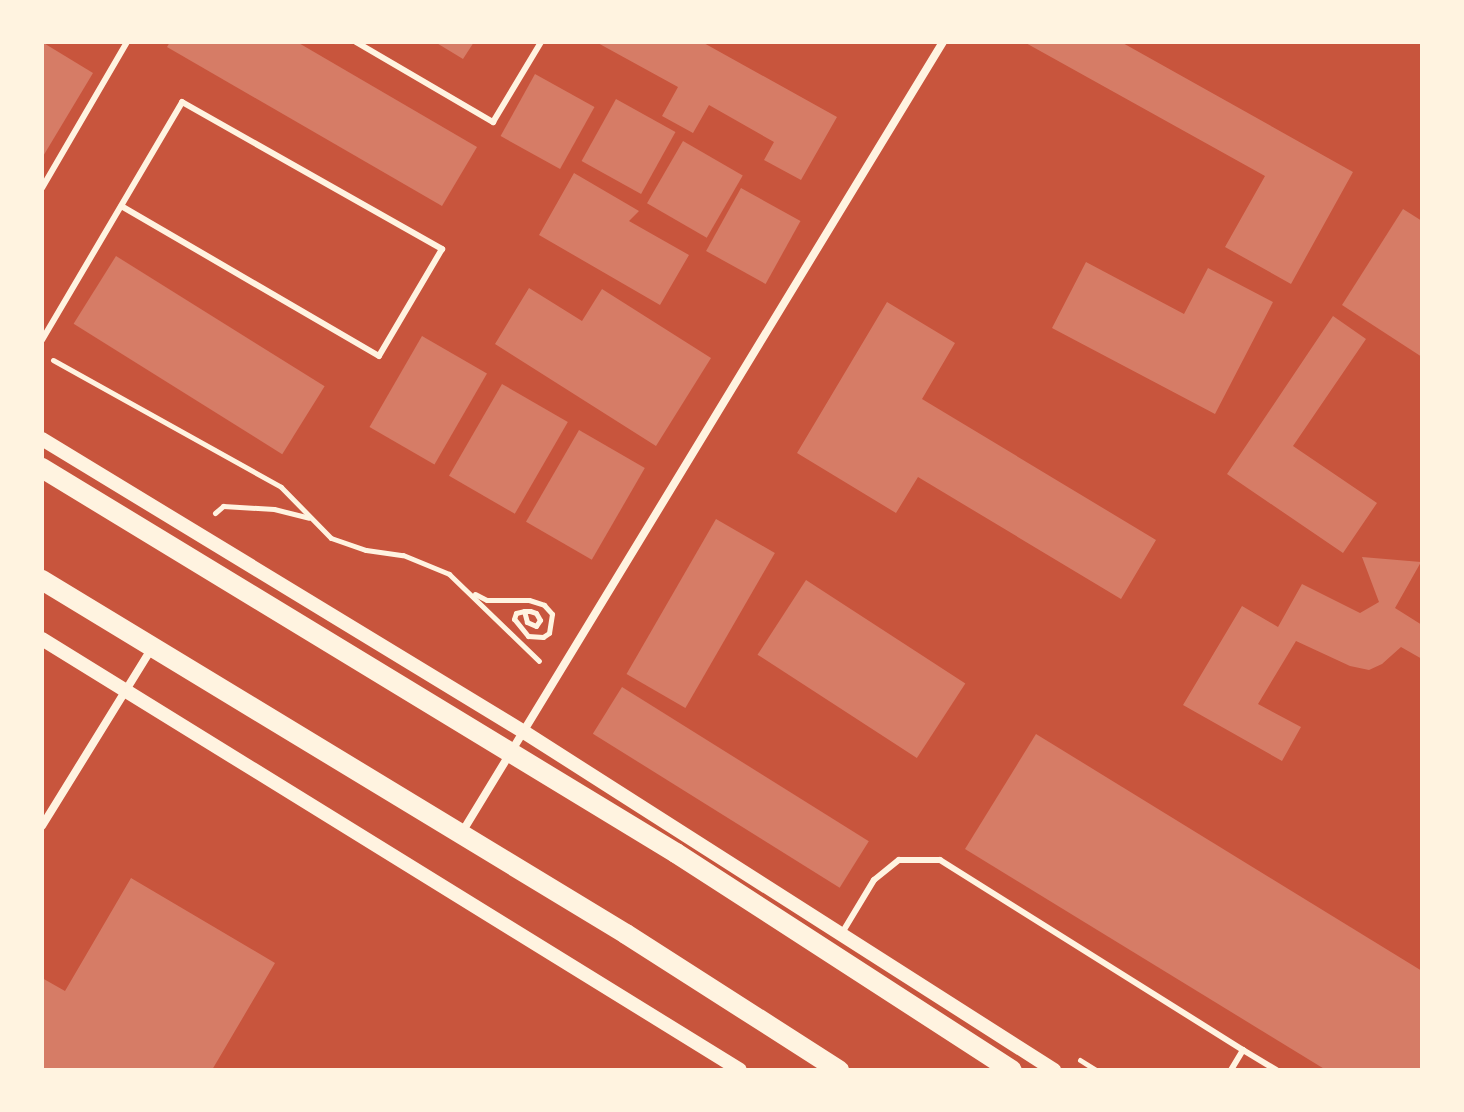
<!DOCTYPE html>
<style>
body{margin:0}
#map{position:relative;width:1464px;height:1112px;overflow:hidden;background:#c8553d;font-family:"Alegreya Sans",sans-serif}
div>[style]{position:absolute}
.building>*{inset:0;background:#d67c66;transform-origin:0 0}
.path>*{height:5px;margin:-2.5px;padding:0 2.5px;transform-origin:2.5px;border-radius:2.5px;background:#fff3e0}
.service>*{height:6px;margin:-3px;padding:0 3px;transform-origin:3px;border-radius:3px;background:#fff3e0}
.minor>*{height:8px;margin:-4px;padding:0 4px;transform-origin:4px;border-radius:4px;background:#fff3e0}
.tertiary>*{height:14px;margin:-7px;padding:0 7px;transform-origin:7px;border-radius:7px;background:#fff3e0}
.primary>*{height:20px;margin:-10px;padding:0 10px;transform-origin:10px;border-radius:10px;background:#fff3e0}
span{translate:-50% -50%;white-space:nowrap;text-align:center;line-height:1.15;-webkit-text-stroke:6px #fff3e0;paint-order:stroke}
.frame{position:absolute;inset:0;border:44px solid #fff3e0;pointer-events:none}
</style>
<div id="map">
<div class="building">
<div style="clip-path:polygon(42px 42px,93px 73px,42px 158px)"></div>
<div style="clip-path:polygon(170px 42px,297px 42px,477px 147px,442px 206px,167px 47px)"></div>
<div style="clip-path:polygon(435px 42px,474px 42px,463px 59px)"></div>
<div style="clip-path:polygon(596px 42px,702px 42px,837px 117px,801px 180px,764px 160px,774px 142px,709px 105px,693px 133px,662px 116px,678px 87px)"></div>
<div style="clip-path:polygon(1024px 42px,1121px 42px,1353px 172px,1291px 284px,1225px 247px,1265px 176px)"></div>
<div style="left:535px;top:74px;width:68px;height:71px;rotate:29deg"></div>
<div style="left:616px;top:99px;width:68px;height:71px;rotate:29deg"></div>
<div style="left:683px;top:141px;width:69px;height:72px;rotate:30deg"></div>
<div style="clip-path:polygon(574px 173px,639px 211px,629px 221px,689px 255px,660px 305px,539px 235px)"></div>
<div style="left:741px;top:188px;width:68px;height:72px;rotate:29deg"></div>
<div style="clip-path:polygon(1403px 209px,1422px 221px,1422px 357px,1342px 305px)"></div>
<div style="left:116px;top:256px;width:246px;height:80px;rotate:32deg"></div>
<div style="clip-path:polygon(1086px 262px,1184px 314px,1208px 268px,1273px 302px,1215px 414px,1052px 328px)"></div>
<div style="clip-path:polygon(529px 288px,582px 321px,602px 289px,711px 358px,656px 446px,495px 344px)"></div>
<div style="clip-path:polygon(887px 302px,955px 343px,922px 399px,1156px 540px,1121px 599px,918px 477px,896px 513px,797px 453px)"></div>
<div style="clip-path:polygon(1333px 316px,1366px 339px,1293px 446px,1377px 503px,1343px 553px,1227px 474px)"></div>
<div style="left:422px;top:336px;width:75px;height:105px;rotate:30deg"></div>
<div style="left:502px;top:384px;width:76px;height:106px;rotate:30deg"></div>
<div style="left:579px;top:430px;width:76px;height:106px;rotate:30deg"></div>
<div style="left:716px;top:519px;width:68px;height:179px;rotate:30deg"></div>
<div style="clip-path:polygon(1362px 557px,1421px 562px,1395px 608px,1422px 625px,1422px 659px,1401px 647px,1382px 664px,1369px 670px,1350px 666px,1296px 641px,1258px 704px,1301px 727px,1282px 761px,1183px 705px,1242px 606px,1278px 627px,1302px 584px,1360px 613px,1379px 602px)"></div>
<div style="left:806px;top:580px;width:190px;height:89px;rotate:33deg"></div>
<div style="left:622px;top:687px;width:291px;height:55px;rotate:32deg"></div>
<div style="clip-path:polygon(1036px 734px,1422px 971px,1422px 1070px,1326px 1070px,965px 849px)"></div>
<div style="clip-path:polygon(131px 878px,275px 963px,212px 1070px,42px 1070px,42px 978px,65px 991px)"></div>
</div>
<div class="path">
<div style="left:53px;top:360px;width:261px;rotate:29.1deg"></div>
<div style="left:281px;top:487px;width:71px;rotate:45.6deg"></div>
<div style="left:331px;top:538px;width:37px;rotate:19deg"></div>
<div style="left:366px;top:550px;width:37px;rotate:8deg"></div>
<div style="left:403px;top:555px;width:50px;rotate:22.4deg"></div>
<div style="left:449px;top:574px;width:125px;rotate:44deg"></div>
<div style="left:215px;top:513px;width:11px;rotate:-41deg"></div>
<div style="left:223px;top:506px;width:51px;rotate:3.4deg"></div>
<div style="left:274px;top:509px;width:36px;rotate:14deg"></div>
<div style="left:475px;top:594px;width:13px;rotate:27deg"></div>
<div style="left:487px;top:600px;width:42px"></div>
<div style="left:529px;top:600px;width:16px;rotate:18deg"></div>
<div style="left:544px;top:605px;width:12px;rotate:48deg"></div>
<div style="left:552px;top:614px;width:19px;rotate:99deg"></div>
<div style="left:549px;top:633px;width:7px;rotate:146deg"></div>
<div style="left:543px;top:637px;width:15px;rotate:-176deg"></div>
<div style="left:528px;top:636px;width:22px;rotate:-129deg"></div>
<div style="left:514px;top:619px;width:6px;rotate:-72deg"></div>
<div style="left:516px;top:613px;width:8px;rotate:-14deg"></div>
<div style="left:524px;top:611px;width:6px"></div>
<div style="left:530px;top:611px;width:6px;rotate:18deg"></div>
<div style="left:536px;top:613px;width:8px;rotate:60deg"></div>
<div style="left:540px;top:620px;width:7px;rotate:124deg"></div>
<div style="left:536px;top:626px;width:10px;rotate:-156deg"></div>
<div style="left:527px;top:622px;width:11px;rotate:-105deg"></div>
<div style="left:1080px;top:1060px;width:19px;rotate:32deg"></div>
</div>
<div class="service">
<div style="left:356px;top:42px;width:159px;rotate:30.3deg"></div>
<div style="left:493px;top:122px;width:93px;rotate:-59deg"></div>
<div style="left:42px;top:188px;width:169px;rotate:-59.8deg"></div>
<div style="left:42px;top:340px;width:276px;rotate:-59.5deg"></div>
<div style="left:182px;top:102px;width:299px;rotate:29.5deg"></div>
<div style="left:442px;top:249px;width:124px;rotate:120.5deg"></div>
<div style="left:379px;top:356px;width:298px;rotate:-149.8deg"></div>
<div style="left:842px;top:933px;width:62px;rotate:-58.9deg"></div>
<div style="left:874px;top:880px;width:32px;rotate:-39deg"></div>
<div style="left:899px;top:860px;width:41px"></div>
<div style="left:940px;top:860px;width:358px;rotate:32.1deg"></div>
<div style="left:1243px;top:1050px;width:23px;rotate:121deg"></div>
<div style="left:1243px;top:1050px;width:39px;rotate:31deg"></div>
</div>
<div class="minor">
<div style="left:42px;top:826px;width:209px;rotate:-58.3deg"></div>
<div style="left:461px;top:834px;width:927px;rotate:-58.68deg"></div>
</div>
<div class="tertiary">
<div style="left:42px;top:439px;width:564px;rotate:31.29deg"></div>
<div style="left:524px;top:732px;width:629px;rotate:32.53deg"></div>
<div style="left:42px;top:639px;width:820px;rotate:31.69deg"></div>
</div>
<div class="primary">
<div style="left:42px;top:468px;width:742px;rotate:31.27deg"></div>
<div style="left:676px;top:853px;width:400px;rotate:32.9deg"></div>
<div style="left:42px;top:580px;width:683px;rotate:31.22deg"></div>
<div style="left:626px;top:934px;width:253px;rotate:32.6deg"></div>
</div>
<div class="frame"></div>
</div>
